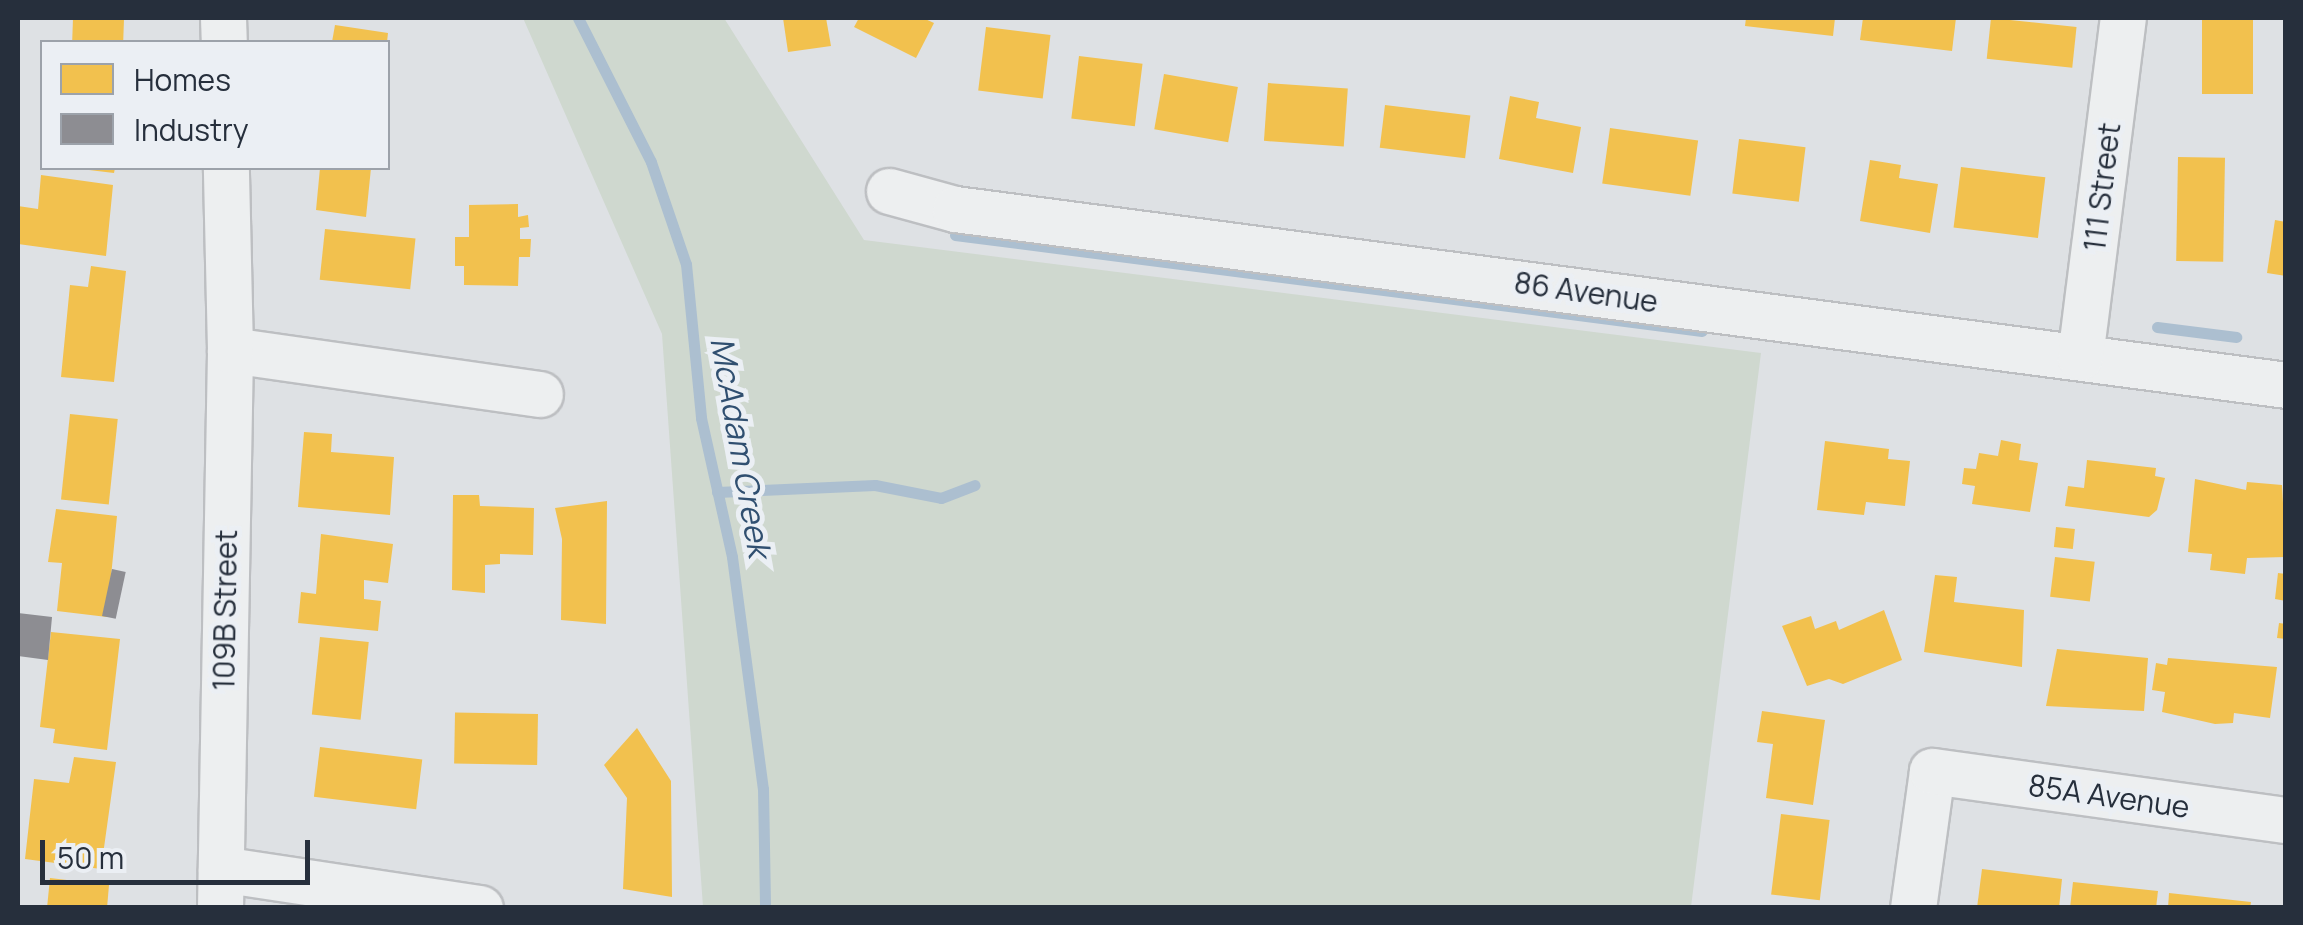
<!DOCTYPE html>
<style>
body{margin:0}
#map{position:relative;width:2303px;height:925px;overflow:hidden;background:#dee1e4;font-family:Manrope,sans-serif}
div>[style]{position:absolute}
.green>*{inset:0;background:#cfd8cf}
.homes>*{inset:0;background:#f2c14e;transform-origin:0 0}
.industry>*{inset:0;background:#8d8d92;transform-origin:0 0}
.stream>*{height:11px;margin:-5.5px;padding:0 5.5px;transform-origin:5.5px;border-radius:5.5px;background:#acbfd0}
.roads{filter:drop-shadow(2px 0 #bdbfc2) drop-shadow(-2px 0 #bdbfc2) drop-shadow(0 2px #bdbfc2) drop-shadow(0 -2px #bdbfc2)}
.minor>*{height:45px;margin:-22.5px;padding:0 22.5px;transform-origin:22.5px;border-radius:22.5px;background:#edeff0}
span{translate:-50% -50%;white-space:nowrap;text-align:center;line-height:1.15;-webkit-text-stroke:10px #ebeff4;paint-order:stroke}
.street-label{font-size:30px;color:#262f3c}
.water-label{font-size:32px;color:#304f70;font-style:italic}
.frame{position:absolute;inset:0;border:20px solid #262f3c;pointer-events:none}
.legend{position:absolute;left:40px;top:40px;width:350px;height:130px;box-sizing:border-box;background:#ebeff4;border:2px solid #9ca2aa;margin:0;padding:12px 18px;list-style:none;font-size:30px;color:#262f3c}
.legend li{display:flex;align-items:center;gap:20px;height:50px}
.legend b{width:50px;border:2px solid #9ca2aa}
.scale{position:absolute;left:40px;top:840px;width:270px;height:45px;box-sizing:border-box;border:5px solid #262f3c;border-top:0;padding-left:12px;font-size:30px;line-height:35px;white-space:nowrap;color:#262f3c;-webkit-text-stroke:8px #ebeff4;paint-order:stroke}
</style>
<div id="map">
<div class="green">
<div style="clip-path:polygon(523px 18px,724px 18px,864px 240px,1761px 353px,1691px 907px,703px 907px,662px 334px)"></div>
</div>
<div class="homes">
<div style="left:73px;top:18px;width:51px;height:24px;rotate:2deg"></div>
<div style="clip-path:polygon(783px 18px,826px 18px,831px 46px,788px 52px)"></div>
<div style="clip-path:polygon(859px 18px,923px 18px,934px 23px,916px 58px,854px 27px)"></div>
<div style="clip-path:polygon(1746px 18px,1835px 18px,1833px 36px,1745px 26px)"></div>
<div style="clip-path:polygon(1863px 18px,1956px 18px,1952px 51px,1860px 40px)"></div>
<div style="left:1991px;top:18px;width:86px;height:41px;rotate:6deg"></div>
<div style="left:2202px;top:18px;width:51px;height:76px"></div>
<div style="clip-path:polygon(335px 25px,388px 33px,387px 42px,332px 42px)"></div>
<div style="left:986px;top:27px;width:65px;height:64px;rotate:7deg"></div>
<div style="left:1079px;top:56px;width:64px;height:63px;rotate:7deg"></div>
<div style="left:1164px;top:74px;width:75px;height:56px;rotate:10deg"></div>
<div style="left:1268px;top:83px;width:80px;height:58px;rotate:4deg"></div>
<div style="clip-path:polygon(1510px 96px,1539px 102px,1536px 118px,1581px 127px,1573px 173px,1499px 159px)"></div>
<div style="left:1385px;top:105px;width:86px;height:43px;rotate:7deg"></div>
<div style="left:1610px;top:128px;width:89px;height:56px;rotate:8deg"></div>
<div style="left:1739px;top:139px;width:67px;height:55px;rotate:7deg"></div>
<div style="left:2178px;top:157px;width:47px;height:104px;rotate:1deg"></div>
<div style="clip-path:polygon(1870px 160px,1901px 165px,1899px 178px,1938px 184px,1930px 233px,1860px 221px)"></div>
<div style="left:1961px;top:167px;width:85px;height:61px;rotate:7deg"></div>
<div style="clip-path:polygon(89px 168px,115px 168px,114px 173px,89px 170px)"></div>
<div style="clip-path:polygon(320px 168px,371px 168px,366px 217px,316px 210px)"></div>
<div style="clip-path:polygon(41px 175px,113px 185px,106px 256px,18px 244px,18px 206px,38px 209px)"></div>
<div style="clip-path:polygon(518px 204px,518px 217px,528px 215px,529px 227px,520px 228px,520px 239px,531px 239px,530px 257px,519px 257px,518px 286px,464px 285px,464px 266px,455px 266px,455px 237px,469px 237px,469px 205px)"></div>
<div style="clip-path:polygon(2275px 220px,2286px 222px,2286px 276px,2267px 273px)"></div>
<div style="left:325px;top:229px;width:91px;height:51px;rotate:6deg"></div>
<div style="clip-path:polygon(91px 266px,126px 271px,114px 382px,61px 377px,70px 285px,88px 287px)"></div>
<div style="left:70px;top:414px;width:48px;height:86px;rotate:6deg"></div>
<div style="clip-path:polygon(304px 432px,332px 434px,331px 452px,394px 457px,390px 515px,298px 507px)"></div>
<div style="clip-path:polygon(2001px 440px,2021px 444px,2019px 460px,2038px 463px,2030px 512px,1972px 504px,1975px 486px,1962px 484px,1964px 468px,1976px 469px,1979px 453px,1998px 456px)"></div>
<div style="clip-path:polygon(1825px 441px,1889px 449px,1888px 459px,1910px 461px,1905px 506px,1866px 502px,1864px 515px,1817px 510px)"></div>
<div style="clip-path:polygon(2087px 460px,2156px 468px,2155px 476px,2165px 478px,2157px 510px,2149px 517px,2065px 506px,2068px 486px,2084px 488px)"></div>
<div style="clip-path:polygon(2195px 479px,2246px 490px,2247px 482px,2282px 485px,2286px 557px,2247px 558px,2245px 574px,2210px 570px,2212px 554px,2188px 552px)"></div>
<div style="clip-path:polygon(453px 495px,479px 495px,480px 506px,534px 508px,533px 555px,500px 554px,500px 564px,485px 565px,485px 593px,452px 590px)"></div>
<div style="clip-path:polygon(607px 501px,606px 624px,561px 620px,562px 539px,555px 508px)"></div>
<div style="clip-path:polygon(56px 509px,117px 516px,107px 617px,57px 611px,62px 563px,48px 562px)"></div>
<div style="left:2056px;top:527px;width:19px;height:20px;rotate:6deg"></div>
<div style="clip-path:polygon(321px 534px,393px 544px,388px 583px,364px 580px,364px 599px,381px 601px,378px 631px,298px 623px,301px 592px,316px 594px)"></div>
<div style="left:2055px;top:557px;width:40px;height:40px;rotate:7deg"></div>
<div style="clip-path:polygon(2278px 573px,2286px 574px,2286px 601px,2275px 599px)"></div>
<div style="clip-path:polygon(1935px 575px,1957px 577px,1954px 602px,2024px 610px,2022px 667px,1924px 652px)"></div>
<div style="clip-path:polygon(1884px 610px,1902px 660px,1843px 684px,1829px 679px,1807px 686px,1782px 626px,1811px 616px,1815px 629px,1836px 621px,1839px 630px)"></div>
<div style="clip-path:polygon(2279px 623px,2286px 624px,2286px 639px,2277px 638px)"></div>
<div style="clip-path:polygon(51px 632px,120px 639px,107px 750px,53px 743px,55px 729px,40px 727px)"></div>
<div style="left:320px;top:637px;width:49px;height:78px;rotate:6deg"></div>
<div style="clip-path:polygon(2057px 649px,2148px 658px,2144px 711px,2046px 706px)"></div>
<div style="clip-path:polygon(2168px 658px,2277px 667px,2270px 718px,2234px 713px,2233px 723px,2215px 724px,2162px 712px,2165px 692px,2152px 690px,2156px 663px,2167px 665px)"></div>
<div style="clip-path:polygon(1762px 711px,1825px 720px,1813px 805px,1766px 798px,1773px 744px,1757px 742px)"></div>
<div style="left:538px;top:714px;width:51px;height:83px;rotate:91deg"></div>
<div style="clip-path:polygon(637px 728px,671px 781px,672px 897px,623px 889px,627px 798px,604px 765px)"></div>
<div style="left:320px;top:747px;width:103px;height:50px;rotate:7deg"></div>
<div style="clip-path:polygon(74px 757px,116px 762px,101px 869px,25px 859px,34px 779px,69px 783px)"></div>
<div style="left:1781px;top:814px;width:49px;height:81px;rotate:7deg"></div>
<div style="clip-path:polygon(1982px 869px,2062px 879px,2059px 908px,1977px 908px)"></div>
<div style="clip-path:polygon(50px 878px,109px 885px,107px 908px,47px 908px)"></div>
<div style="clip-path:polygon(2073px 882px,2158px 891px,2156px 908px,2070px 908px)"></div>
<div style="clip-path:polygon(2169px 893px,2251px 902px,2250px 908px,2168px 908px)"></div>
</div>
<div class="industry">
<div style="left:112px;top:569px;width:14px;height:48px;rotate:12deg"></div>
<div style="clip-path:polygon(18px 613px,52px 617px,48px 660px,18px 656px)"></div>
</div>
<div class="stream">
<div style="left:578px;top:18px;width:161px;rotate:63.1deg"></div>
<div style="left:651px;top:162px;width:108px;rotate:71.1deg"></div>
<div style="left:686px;top:264px;width:155px;rotate:84.4deg"></div>
<div style="left:701px;top:418px;width:142px;rotate:77.4deg"></div>
<div style="left:732px;top:557px;width:234px;rotate:82.4deg"></div>
<div style="left:763px;top:789px;width:119px;rotate:89deg"></div>
<div style="left:955px;top:235px;width:753px;rotate:7.32deg"></div>
<div style="left:2157px;top:327px;width:80px;rotate:7.2deg"></div>
<div style="left:717px;top:492px;width:158px;rotate:-2.5deg"></div>
<div style="left:875px;top:485px;width:67px;rotate:11.1deg"></div>
<div style="left:941px;top:498px;width:36px;rotate:-21deg"></div>
</div>
<div class="roads">
<div class="minor">
<div style="left:223px;top:18px;width:24px;rotate:88deg"></div>
<div style="left:889px;top:191px;width:68px;rotate:15.3deg"></div>
<div style="left:955px;top:209px;width:1343px;rotate:7.53deg"></div>
<div style="left:230px;top:350px;width:313px;rotate:8.1deg"></div>
<div style="left:2080px;top:357px;width:342px;rotate:-82.8deg"></div>
<div style="left:221px;top:869px;width:262px;rotate:8.6deg"></div>
<div style="left:220px;top:908px;width:558px;rotate:-88.97deg"></div>
<div style="left:230px;top:350px;width:182px;rotate:-91.3deg"></div>
<div style="left:1913px;top:908px;width:138px;rotate:-82.1deg"></div>
<div style="left:1932px;top:771px;width:357px;rotate:7.9deg"></div>
</div>
</div>
<div class="street-label">
<span style="left:2102px;top:187px;rotate:-83deg">111 Street</span>
<span style="left:1586px;top:292px;rotate:8deg">86 Avenue</span>
<span style="left:225px;top:610px;rotate:-89deg">109B Street</span>
<span style="left:2109px;top:796px;rotate:8deg">85A Avenue</span>
</div>
<div class="water-label">
<span style="left:741px;top:447px;rotate:80deg">McAdam Creek</span>
</div>
<div class="frame"></div>
<ul class="legend">
<li><b style="height:28px;background:#f2c14e"></b>Homes</li>
<li><b style="height:28px;background:#8d8d92"></b>Industry</li>
</ul>
<div class="scale">50 m</div>
</div>
